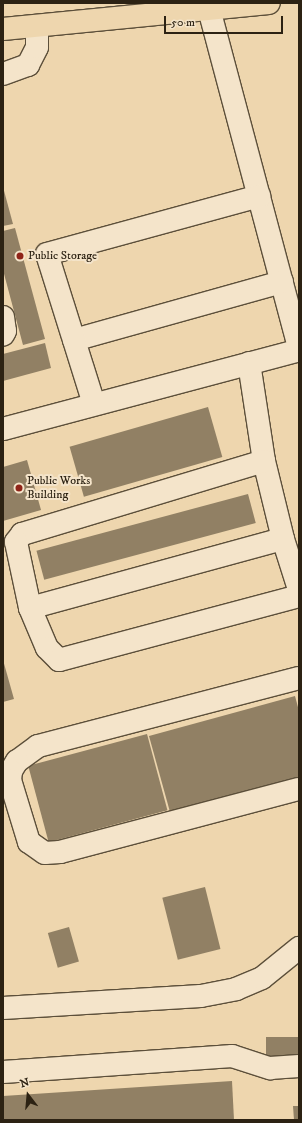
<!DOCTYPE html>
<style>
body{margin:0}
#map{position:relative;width:302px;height:1123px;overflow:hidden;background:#eed6ae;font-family:"IM FELL DW Pica",serif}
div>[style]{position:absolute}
.building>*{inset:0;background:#918064;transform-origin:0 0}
.roads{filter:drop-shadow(1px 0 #5c4f3a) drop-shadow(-1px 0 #5c4f3a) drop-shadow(0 1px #5c4f3a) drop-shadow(0 -1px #5c4f3a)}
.minor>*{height:22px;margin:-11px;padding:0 11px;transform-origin:11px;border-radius:11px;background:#f4e4ca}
.major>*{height:22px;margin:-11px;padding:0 11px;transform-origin:11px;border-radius:11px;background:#eed6ae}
.dots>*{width:11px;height:11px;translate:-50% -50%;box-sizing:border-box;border:2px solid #f4e4ca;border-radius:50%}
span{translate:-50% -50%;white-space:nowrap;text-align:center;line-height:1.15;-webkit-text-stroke:4px #f4e4ca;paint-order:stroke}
.poi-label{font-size:12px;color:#2c2213}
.left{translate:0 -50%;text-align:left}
.frame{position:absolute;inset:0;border:4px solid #2c2213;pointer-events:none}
.north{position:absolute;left:8px;top:1075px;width:40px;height:40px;-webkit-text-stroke:3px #f4e4ca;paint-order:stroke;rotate:344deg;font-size:11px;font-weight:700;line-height:16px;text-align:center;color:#2c2213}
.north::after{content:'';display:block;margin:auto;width:14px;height:18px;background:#2c2213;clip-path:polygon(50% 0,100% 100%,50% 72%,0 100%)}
.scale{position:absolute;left:164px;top:16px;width:119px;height:18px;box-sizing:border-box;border:2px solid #2c2213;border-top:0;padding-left:5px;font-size:12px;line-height:14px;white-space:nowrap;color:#2c2213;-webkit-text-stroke:3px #f4e4ca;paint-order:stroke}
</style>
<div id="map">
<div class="building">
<div style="clip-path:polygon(3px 187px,13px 224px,3px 226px)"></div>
<div style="clip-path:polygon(15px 228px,45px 339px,23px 345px,3px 270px,3px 231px)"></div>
<div style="clip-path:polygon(45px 343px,51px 368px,3px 381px,3px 354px)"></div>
<div style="left:208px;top:407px;width:52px;height:144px;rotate:74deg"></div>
<div style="clip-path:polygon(27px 460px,41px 510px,3px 521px,3px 467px)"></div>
<div style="left:248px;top:494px;width:30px;height:219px;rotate:75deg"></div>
<div style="clip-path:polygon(3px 660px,14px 699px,3px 702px)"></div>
<div style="clip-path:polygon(295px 696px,299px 711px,299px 779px,170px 812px,149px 736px)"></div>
<div style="left:147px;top:734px;width:79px;height:123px;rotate:75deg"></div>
<div style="left:205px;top:887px;width:64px;height:44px;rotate:76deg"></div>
<div style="left:69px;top:927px;width:36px;height:22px;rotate:74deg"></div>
<div style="left:299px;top:1037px;width:23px;height:33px;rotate:90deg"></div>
<div style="clip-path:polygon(232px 1081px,234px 1120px,3px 1120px,3px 1096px)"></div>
<div style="clip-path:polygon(293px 1106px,299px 1106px,299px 1120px,294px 1120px)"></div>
</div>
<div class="roads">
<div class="minor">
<div style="left:209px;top:9px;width:350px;rotate:75.1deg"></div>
<div style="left:3px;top:74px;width:27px;rotate:-20deg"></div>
<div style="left:28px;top:65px;width:20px;rotate:-63deg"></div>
<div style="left:37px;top:47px;width:20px;rotate:-90deg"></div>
<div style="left:3px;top:317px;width:14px;rotate:82deg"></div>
<div style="left:5px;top:331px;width:4px;rotate:117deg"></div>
<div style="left:74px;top:340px;width:216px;rotate:-15.6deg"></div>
<div style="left:249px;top:363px;width:99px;rotate:81.3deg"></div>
<div style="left:264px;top:461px;width:80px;rotate:76.3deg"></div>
<div style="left:283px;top:539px;width:52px;rotate:72.3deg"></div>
<div style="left:94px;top:404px;width:157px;rotate:-107.4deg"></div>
<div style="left:47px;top:254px;width:220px;rotate:-15.3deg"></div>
<div style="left:3px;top:429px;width:306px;rotate:-14.9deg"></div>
<div style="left:264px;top:461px;width:253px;rotate:163.2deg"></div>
<div style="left:22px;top:534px;width:10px;rotate:127deg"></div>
<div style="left:16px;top:542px;width:67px;rotate:78deg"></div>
<div style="left:30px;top:608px;width:43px;rotate:67deg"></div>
<div style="left:47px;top:648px;width:17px;rotate:45deg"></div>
<div style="left:59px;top:660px;width:248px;rotate:-14.9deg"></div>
<div style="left:30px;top:608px;width:262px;rotate:-15.3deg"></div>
<div style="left:299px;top:678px;width:270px;rotate:165.4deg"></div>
<div style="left:38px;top:746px;width:26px;rotate:144deg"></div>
<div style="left:17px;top:761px;width:12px;rotate:121deg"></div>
<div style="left:11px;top:771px;width:9px;rotate:96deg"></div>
<div style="left:10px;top:780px;width:65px;rotate:73deg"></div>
<div style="left:29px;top:842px;width:19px;rotate:35deg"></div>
<div style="left:45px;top:853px;width:15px;rotate:-4deg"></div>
<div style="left:60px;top:852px;width:247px;rotate:-14.8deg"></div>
<div style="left:3px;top:1008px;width:198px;rotate:-3.5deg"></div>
<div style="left:201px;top:996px;width:36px;rotate:-11deg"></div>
<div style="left:236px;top:989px;width:28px;rotate:-23deg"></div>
<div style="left:262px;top:978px;width:48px;rotate:-39deg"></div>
<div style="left:3px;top:1072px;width:230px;rotate:-4deg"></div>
<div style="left:232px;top:1056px;width:40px;rotate:18deg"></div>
<div style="left:270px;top:1068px;width:29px;rotate:-4deg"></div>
</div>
<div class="major">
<div style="left:3px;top:29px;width:267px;rotate:-5.6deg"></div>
</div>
</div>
<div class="dots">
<div style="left:20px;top:256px;background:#8f2418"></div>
<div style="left:19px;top:488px;background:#8f2418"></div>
</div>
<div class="poi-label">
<span class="left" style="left:28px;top:256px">Public Storage</span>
<span class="left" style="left:27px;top:488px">Public Works<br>Building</span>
</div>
<div class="frame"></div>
<div class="north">N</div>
<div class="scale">50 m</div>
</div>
